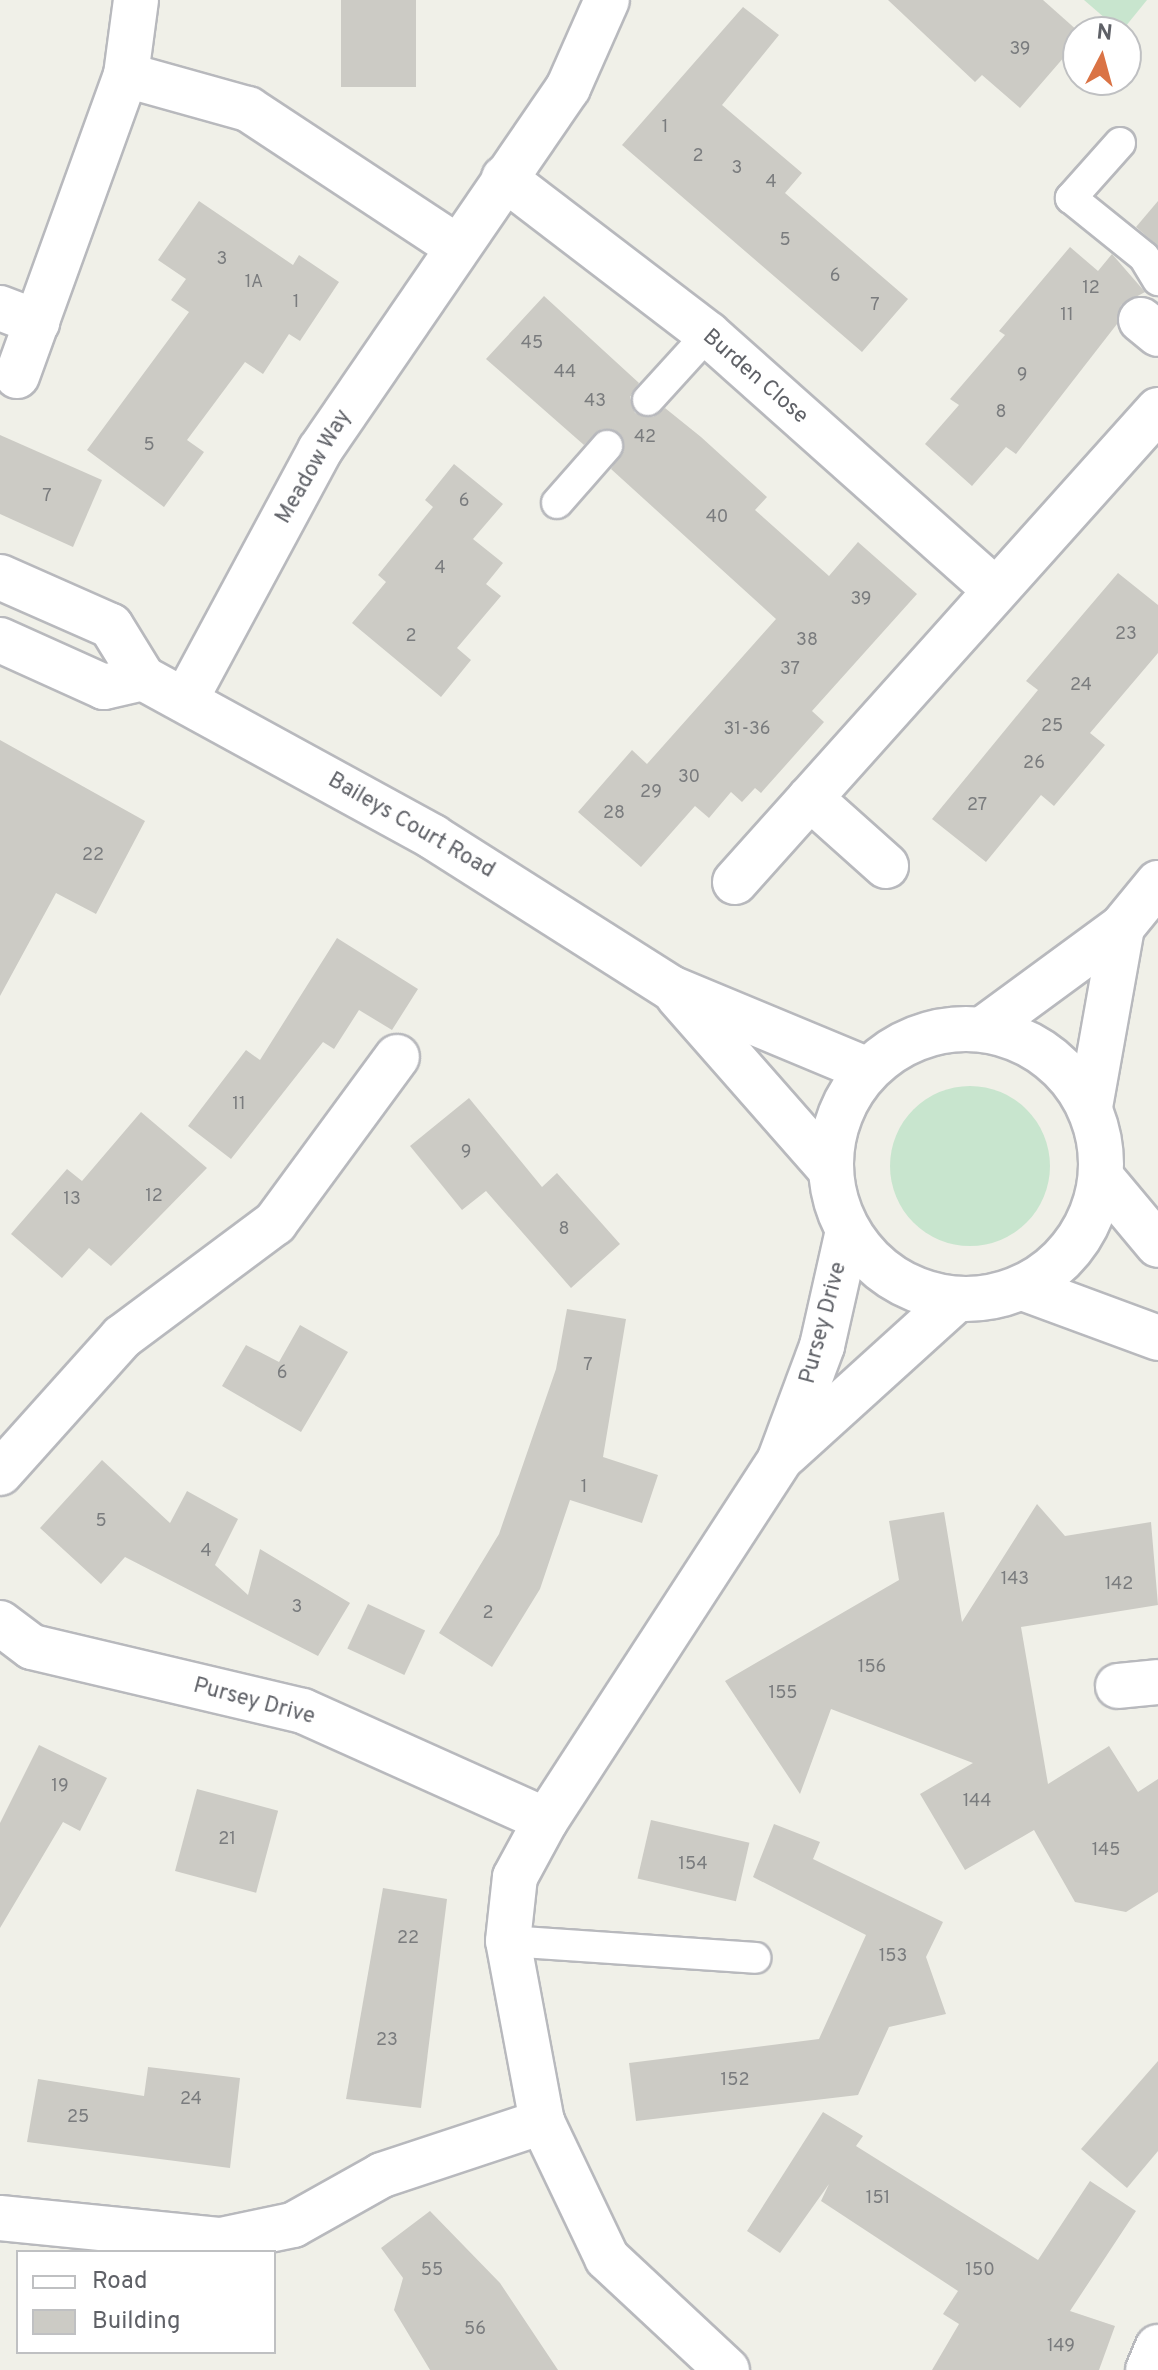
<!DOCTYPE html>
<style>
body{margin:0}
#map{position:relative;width:1158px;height:2370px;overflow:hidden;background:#f0f0e8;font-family:Overpass,sans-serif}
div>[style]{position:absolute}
.green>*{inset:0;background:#c8e5ce}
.round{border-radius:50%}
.building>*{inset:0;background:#cccbc5;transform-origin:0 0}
.roads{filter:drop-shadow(2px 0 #b8b9bd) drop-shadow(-2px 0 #b8b9bd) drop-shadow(0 2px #b8b9bd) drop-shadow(0 -2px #b8b9bd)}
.lane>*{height:30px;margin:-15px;padding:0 15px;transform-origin:15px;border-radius:15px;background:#fff}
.street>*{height:44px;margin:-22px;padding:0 22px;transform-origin:22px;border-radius:22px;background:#fff}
.secondary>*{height:44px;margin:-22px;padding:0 22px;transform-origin:22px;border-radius:22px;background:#fff}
.secondary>.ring{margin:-22px;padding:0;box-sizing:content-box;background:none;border:44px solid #fff;border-radius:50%}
span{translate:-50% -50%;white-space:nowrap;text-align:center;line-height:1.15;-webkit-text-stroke:6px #fff;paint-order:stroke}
.number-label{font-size:18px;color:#7a7c7e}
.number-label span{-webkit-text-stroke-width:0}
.street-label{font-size:22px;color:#5f6167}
.legend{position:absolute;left:16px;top:2250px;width:260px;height:104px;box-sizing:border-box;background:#fff;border:2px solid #bfc0c2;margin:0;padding:10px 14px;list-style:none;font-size:24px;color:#5f6167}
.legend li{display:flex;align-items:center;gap:16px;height:40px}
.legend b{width:40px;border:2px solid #bfc0c2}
.north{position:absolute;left:1062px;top:16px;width:80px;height:80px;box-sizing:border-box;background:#fff;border:2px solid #bfc0c2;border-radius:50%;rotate:6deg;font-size:22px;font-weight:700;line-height:32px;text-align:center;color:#5f6167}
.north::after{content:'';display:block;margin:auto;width:28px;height:36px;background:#da7345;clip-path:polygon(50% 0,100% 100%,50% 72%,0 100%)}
</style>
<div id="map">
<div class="green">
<div style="clip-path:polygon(1084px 0,1147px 0,1121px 32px)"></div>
<div class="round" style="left:890px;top:1086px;width:160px;height:160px"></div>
</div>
<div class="building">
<div style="left:341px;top:0;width:75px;height:87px"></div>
<div style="clip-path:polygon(888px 0,1043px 0,1079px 32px,1078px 41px,1020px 108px,982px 75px,975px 82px)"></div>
<div style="clip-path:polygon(743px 7px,779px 35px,722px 105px,802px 173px,785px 193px,908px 299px,862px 352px,622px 145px)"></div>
<div style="clip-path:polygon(199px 201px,293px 265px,299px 255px,339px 282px,300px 341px,289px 334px,263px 374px,245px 362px,187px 440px,204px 452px,164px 507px,87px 450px,189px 312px,171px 300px,186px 279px,158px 260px)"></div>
<div style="clip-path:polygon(1158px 201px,1158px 246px,1136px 227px)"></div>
<div style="clip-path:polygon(1070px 247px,1098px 271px,1112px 254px,1145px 292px,1121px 305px,1117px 324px,1016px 454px,1006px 447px,972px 486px,925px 444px,959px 405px,950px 399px,1005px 335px,999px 331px)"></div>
<div style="clip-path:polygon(544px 296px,639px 383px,630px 397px,635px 413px,653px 417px,665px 408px,701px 437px,767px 497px,755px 510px,829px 576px,858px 542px,917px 594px,812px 711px,824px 722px,761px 793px,755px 788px,742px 802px,731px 792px,709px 818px,695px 806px,641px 867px,578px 812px,632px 750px,647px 764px,776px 619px,611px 469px,624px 450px,619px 433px,602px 429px,584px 445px,486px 359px)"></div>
<div style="clip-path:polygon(0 435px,102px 480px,73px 547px,0 514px)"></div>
<div style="clip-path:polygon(454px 464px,503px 504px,473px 539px,503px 563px,486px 584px,501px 596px,457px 648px,471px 660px,441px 697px,352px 623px,386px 582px,378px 575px,433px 507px,425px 500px)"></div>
<div style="clip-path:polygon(1118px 573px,1158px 605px,1158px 653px,1090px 733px,1105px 745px,1054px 806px,1041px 795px,986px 862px,932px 819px,1038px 690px,1026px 681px)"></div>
<div style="clip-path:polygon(0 740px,145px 821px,96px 914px,56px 893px,0 996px)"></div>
<div style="clip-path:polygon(337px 938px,418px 989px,392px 1030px,359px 1010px,334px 1049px,323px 1042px,231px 1159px,188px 1126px,246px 1050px,260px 1060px)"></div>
<div style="clip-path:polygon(469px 1098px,542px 1187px,557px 1173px,620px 1244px,571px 1288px,486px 1191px,462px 1210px,410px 1146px)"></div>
<div style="clip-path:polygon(141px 1112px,207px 1168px,111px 1266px,89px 1248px,62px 1278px,11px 1234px,67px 1169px,82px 1181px)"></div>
<div style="clip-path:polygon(567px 1309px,626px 1319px,603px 1457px,658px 1475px,642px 1523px,570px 1500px,540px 1589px,492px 1667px,439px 1633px,499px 1534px,556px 1369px)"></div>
<div style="clip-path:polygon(300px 1325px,348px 1352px,301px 1432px,222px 1386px,246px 1345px,279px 1362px)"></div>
<div style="clip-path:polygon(102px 1460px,170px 1523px,187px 1491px,238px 1519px,215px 1565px,248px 1595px,260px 1549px,350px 1603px,318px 1656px,125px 1557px,101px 1584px,40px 1528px)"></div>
<div style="clip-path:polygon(1037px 1504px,1065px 1536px,1151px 1522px,1158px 1605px,1021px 1627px,1048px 1784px,1109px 1746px,1138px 1792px,1158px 1779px,1158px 1892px,1126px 1912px,1075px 1902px,1034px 1830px,965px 1870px,920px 1794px,973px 1763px,831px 1709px,800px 1794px,725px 1681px,899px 1580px,889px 1521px,944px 1512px,962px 1622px)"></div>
<div style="left:368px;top:1604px;width:63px;height:49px;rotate:25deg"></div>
<div style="clip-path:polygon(39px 1745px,107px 1778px,80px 1831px,63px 1822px,0 1928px,0 1823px)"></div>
<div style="left:197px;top:1789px;width:84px;height:85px;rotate:15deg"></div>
<div style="left:651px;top:1820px;width:101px;height:60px;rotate:13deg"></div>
<div style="clip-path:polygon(774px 1824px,820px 1842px,813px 1859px,943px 1922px,926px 1957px,946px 2014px,889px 2027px,858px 2095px,636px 2121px,629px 2063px,819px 2039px,866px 1935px,753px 1877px)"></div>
<div style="clip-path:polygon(383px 1888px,447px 1899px,421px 2108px,346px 2099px)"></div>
<div style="clip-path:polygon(1158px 2061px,1158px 2151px,1127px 2188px,1081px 2149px)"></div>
<div style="clip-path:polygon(148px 2067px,240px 2078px,230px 2168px,27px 2142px,38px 2079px,144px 2096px)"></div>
<div style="clip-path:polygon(823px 2112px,863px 2136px,856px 2146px,1038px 2260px,1090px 2181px,1136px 2211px,1070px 2311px,1115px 2326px,1099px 2370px,932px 2370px,959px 2324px,943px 2314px,958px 2291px,821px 2201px,829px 2184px,780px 2253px,747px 2231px)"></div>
<div style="clip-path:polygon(430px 2211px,500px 2283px,558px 2370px,430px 2370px,394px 2310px,403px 2278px,381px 2248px)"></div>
</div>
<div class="roads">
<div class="lane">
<div style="left:1120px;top:143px;width:74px;rotate:131.7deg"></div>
<div style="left:1071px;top:198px;width:94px;rotate:38.9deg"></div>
<div style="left:1144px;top:257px;width:27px;rotate:59deg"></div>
<div style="left:648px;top:400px;width:89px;rotate:-47.7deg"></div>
<div style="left:557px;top:503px;width:76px;rotate:-48.7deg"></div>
<div style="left:508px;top:1941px;width:248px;rotate:3.9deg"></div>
</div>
<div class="street">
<div style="left:126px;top:75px;width:127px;rotate:15.6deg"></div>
<div style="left:248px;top:109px;width:249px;rotate:33.4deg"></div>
<div style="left:504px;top:178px;width:257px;rotate:37.4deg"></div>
<div style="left:708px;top:334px;width:385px;rotate:41.7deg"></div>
<div style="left:0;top:308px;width:40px;rotate:21deg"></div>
<div style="left:1141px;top:320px;width:22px;rotate:39deg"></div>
<div style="left:17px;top:376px;width:320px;rotate:-70.1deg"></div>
<div style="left:126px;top:75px;width:76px;rotate:-82.4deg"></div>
<div style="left:187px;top:697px;width:281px;rotate:-61.7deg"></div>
<div style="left:320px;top:450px;width:439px;rotate:-55.6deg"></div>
<div style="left:568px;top:88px;width:96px;rotate:-66.1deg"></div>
<div style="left:810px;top:798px;width:102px;rotate:41.8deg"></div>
<div style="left:735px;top:882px;width:634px;rotate:-48.13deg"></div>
<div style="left:786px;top:1454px;width:229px;rotate:-42.2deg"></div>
<div style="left:0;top:1473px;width:183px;rotate:-48.1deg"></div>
<div style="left:122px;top:1337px;width:191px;rotate:-36.7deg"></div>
<div style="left:275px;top:1223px;width:206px;rotate:-53.7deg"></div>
<div style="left:0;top:1623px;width:40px;rotate:37deg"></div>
<div style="left:32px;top:1647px;width:278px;rotate:13.3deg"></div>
<div style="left:303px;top:1711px;width:266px;rotate:24.2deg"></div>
<div style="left:1118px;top:1686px;width:40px;rotate:-5.7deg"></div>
<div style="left:0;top:2218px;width:222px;rotate:5.7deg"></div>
<div style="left:221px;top:2240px;width:74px;rotate:-11.8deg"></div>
<div style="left:293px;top:2225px;width:102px;rotate:-29.3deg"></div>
<div style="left:382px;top:2175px;width:169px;rotate:-18.3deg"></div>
<div style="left:727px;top:2370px;width:164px;rotate:-137deg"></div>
<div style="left:607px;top:2258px;width:151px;rotate:-115.5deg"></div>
<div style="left:542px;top:2122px;width:184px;rotate:-100.6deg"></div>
<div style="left:508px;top:1941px;width:64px;rotate:-83.8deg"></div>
<div style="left:515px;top:1877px;width:65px;rotate:-61.5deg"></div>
<div style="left:546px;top:1820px;width:430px;rotate:-57deg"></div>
<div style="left:780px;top:1459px;width:121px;rotate:-69.6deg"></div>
<div style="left:822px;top:1346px;width:118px;rotate:-77.3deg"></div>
<div style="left:1148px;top:2370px;width:25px;rotate:-67deg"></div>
</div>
<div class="secondary">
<div style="left:0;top:577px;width:121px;rotate:23.8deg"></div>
<div style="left:111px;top:626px;width:61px;rotate:58.4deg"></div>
<div style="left:143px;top:678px;width:331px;rotate:28.7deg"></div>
<div style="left:433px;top:837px;width:282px;rotate:32.4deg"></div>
<div style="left:671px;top:988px;width:213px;rotate:22.6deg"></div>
<div style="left:0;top:640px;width:114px;rotate:24.3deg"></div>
<div style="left:104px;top:687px;width:40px;rotate:-13deg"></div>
<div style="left:678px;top:996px;width:230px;rotate:48.7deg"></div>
<div class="ring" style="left:831px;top:1029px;width:226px;height:226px"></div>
<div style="left:983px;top:1029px;width:172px;rotate:-36.3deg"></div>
<div style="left:1122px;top:927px;width:57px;rotate:-50.7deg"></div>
<div style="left:1090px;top:1107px;width:183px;rotate:-79.9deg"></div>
<div style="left:1102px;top:1178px;width:87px;rotate:50.1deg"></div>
<div style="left:1023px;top:1288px;width:144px;rotate:20.3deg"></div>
</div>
</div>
<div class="number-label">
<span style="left:1020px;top:50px">39</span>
<span style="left:665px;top:128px">1</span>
<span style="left:698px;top:157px">2</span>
<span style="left:737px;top:169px">3</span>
<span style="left:771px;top:183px">4</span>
<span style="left:785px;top:241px">5</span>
<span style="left:222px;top:260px">3</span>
<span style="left:835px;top:277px">6</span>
<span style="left:254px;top:283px">1A</span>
<span style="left:1091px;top:289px">12</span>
<span style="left:296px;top:303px">1</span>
<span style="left:875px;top:306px">7</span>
<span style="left:1067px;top:316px">11</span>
<span style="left:532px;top:344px">45</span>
<span style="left:565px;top:373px">44</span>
<span style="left:1022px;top:376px">9</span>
<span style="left:595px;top:402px">43</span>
<span style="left:1001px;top:413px">8</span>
<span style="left:645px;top:438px">42</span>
<span style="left:149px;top:446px">5</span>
<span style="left:47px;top:497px">7</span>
<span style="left:464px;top:502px">6</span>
<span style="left:717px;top:518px">40</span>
<span style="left:440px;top:569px">4</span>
<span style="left:861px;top:600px">39</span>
<span style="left:1126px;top:635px">23</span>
<span style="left:411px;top:637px">2</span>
<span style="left:807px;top:641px">38</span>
<span style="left:790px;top:670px">37</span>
<span style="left:1081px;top:686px">24</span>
<span style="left:1052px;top:727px">25</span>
<span style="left:747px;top:730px">31-36</span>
<span style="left:1034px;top:764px">26</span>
<span style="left:689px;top:778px">30</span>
<span style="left:651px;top:793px">29</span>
<span style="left:977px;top:806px">27</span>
<span style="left:614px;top:814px">28</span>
<span style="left:93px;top:856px">22</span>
<span style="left:239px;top:1105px">11</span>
<span style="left:466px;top:1153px">9</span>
<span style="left:154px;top:1197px">12</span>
<span style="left:72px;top:1200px">13</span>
<span style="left:564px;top:1230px">8</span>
<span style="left:588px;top:1366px">7</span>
<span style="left:282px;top:1374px">6</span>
<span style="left:584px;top:1488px">1</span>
<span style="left:101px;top:1522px">5</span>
<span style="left:206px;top:1552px">4</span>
<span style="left:1015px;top:1580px">143</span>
<span style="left:1119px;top:1585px">142</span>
<span style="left:297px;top:1608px">3</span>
<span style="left:488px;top:1614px">2</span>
<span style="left:872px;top:1668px">156</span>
<span style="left:783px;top:1694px">155</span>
<span style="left:60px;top:1787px">19</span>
<span style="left:977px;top:1802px">144</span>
<span style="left:227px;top:1840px">21</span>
<span style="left:1106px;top:1851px">145</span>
<span style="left:693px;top:1865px">154</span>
<span style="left:408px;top:1939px">22</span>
<span style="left:893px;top:1957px">153</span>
<span style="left:387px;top:2041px">23</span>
<span style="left:735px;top:2081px">152</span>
<span style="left:191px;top:2100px">24</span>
<span style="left:78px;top:2118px">25</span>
<span style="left:878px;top:2199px">151</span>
<span style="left:432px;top:2271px">55</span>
<span style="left:980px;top:2271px">150</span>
<span style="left:475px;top:2330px">56</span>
<span style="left:1061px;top:2347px">149</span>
</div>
<div class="street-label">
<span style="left:755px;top:377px;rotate:41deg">Burden Close</span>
<span style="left:314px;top:467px;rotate:-60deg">Meadow Way</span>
<span style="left:411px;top:826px;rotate:30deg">Baileys Court Road</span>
<span style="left:824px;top:1323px;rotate:-75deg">Pursey Drive</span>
<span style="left:254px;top:1702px;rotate:15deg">Pursey Drive</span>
</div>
<ul class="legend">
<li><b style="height:10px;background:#fff"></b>Road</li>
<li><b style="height:22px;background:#cccbc5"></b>Building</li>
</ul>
<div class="north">N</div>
</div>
